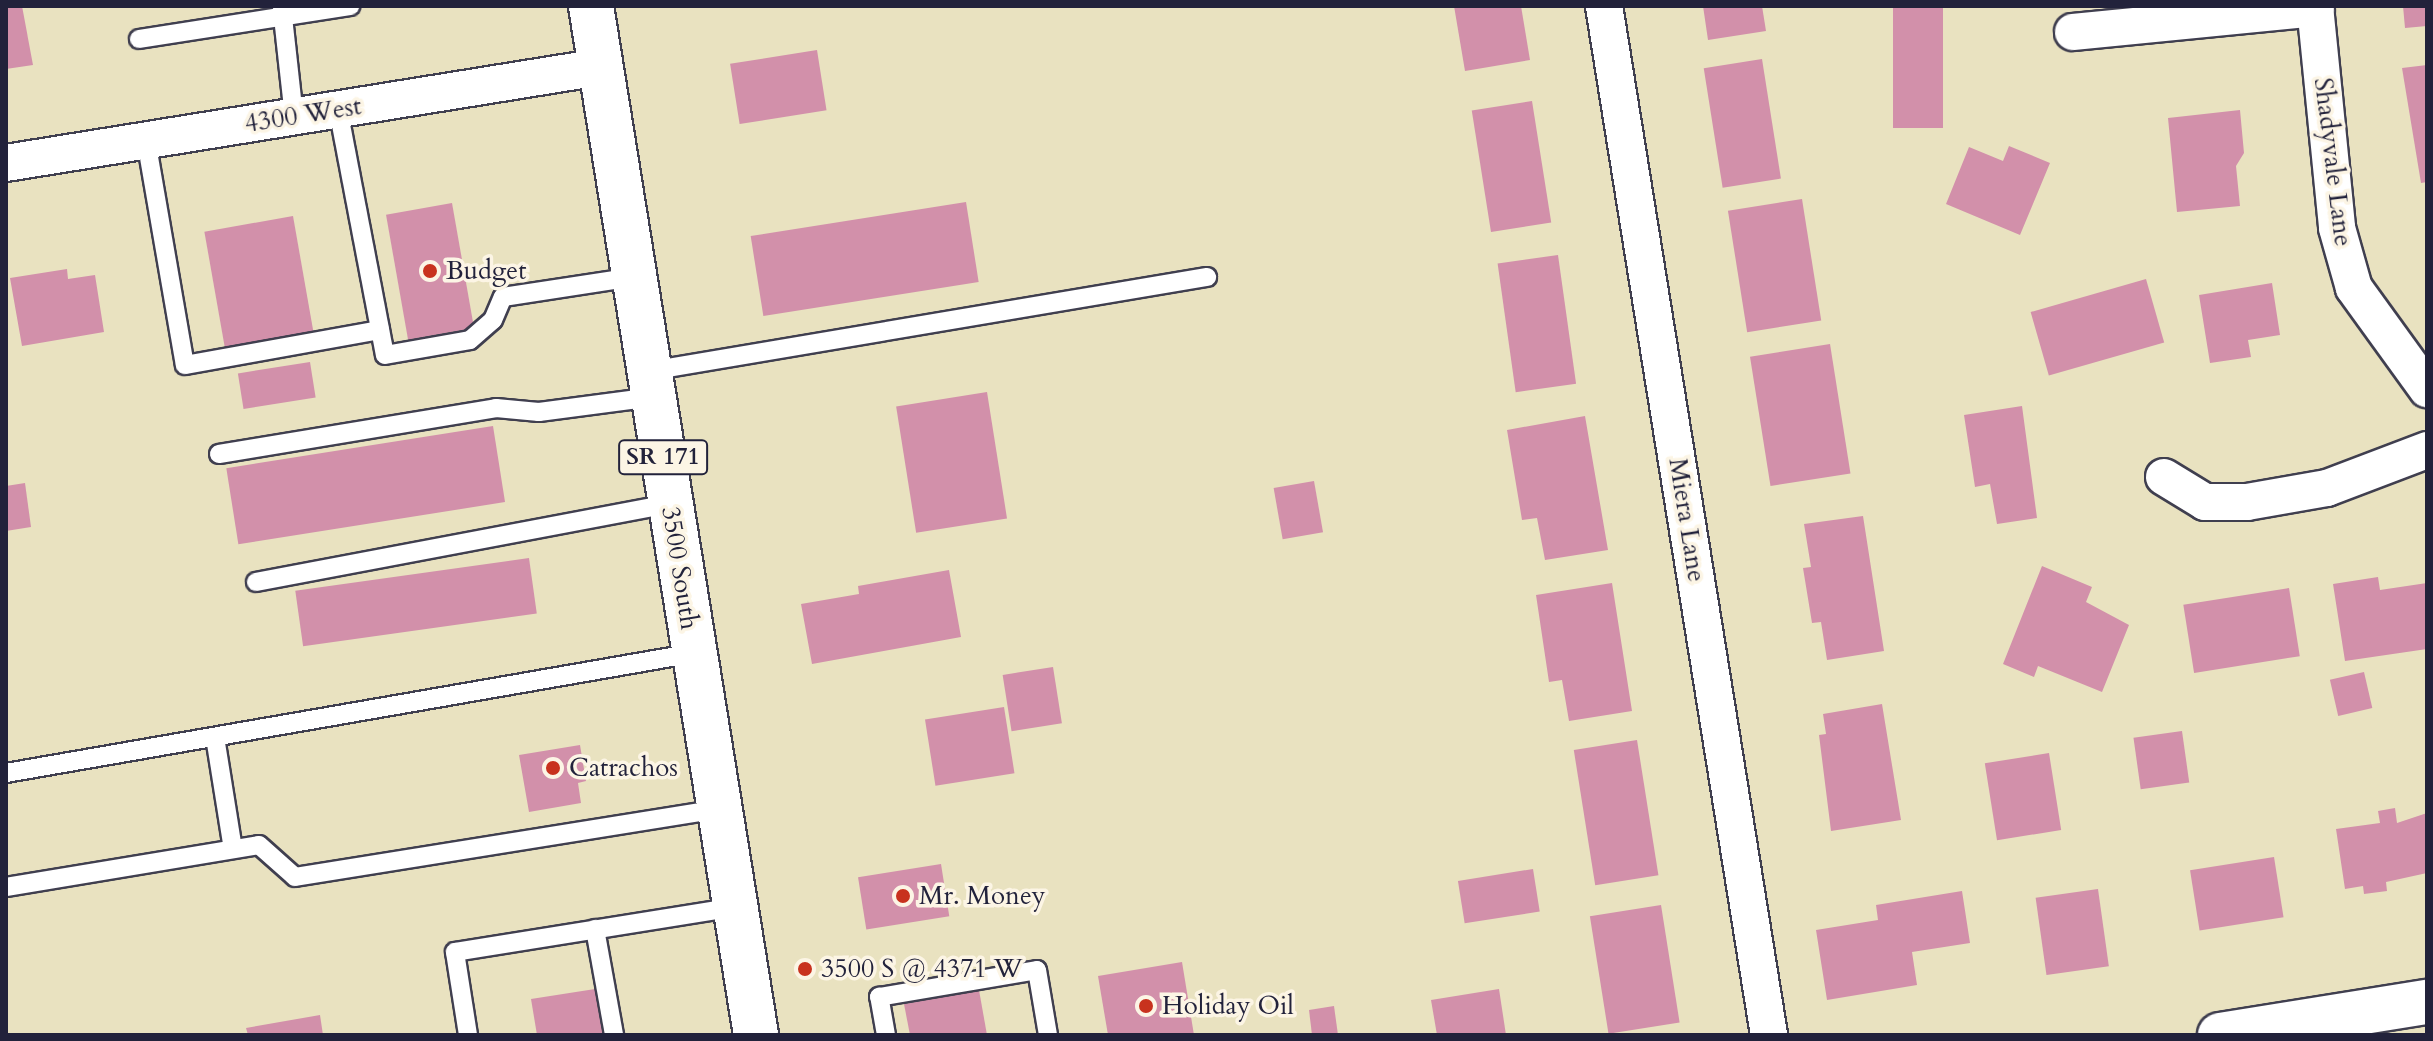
<!DOCTYPE html>
<style>
body{margin:0}
#map{position:relative;width:2433px;height:1041px;overflow:hidden;background:#e9e2c0;font-family:Cardo,serif}
div>[style]{position:absolute}
.building>*{inset:0;background:#d290aa;transform-origin:0 0}
.roads{filter:drop-shadow(2px 0 #403f4f) drop-shadow(-2px 0 #403f4f) drop-shadow(0 2px #403f4f) drop-shadow(0 -2px #403f4f)}
.lane>*{height:18px;margin:-9px;padding:0 9px;transform-origin:9px;border-radius:9px;background:#fff}
.street>*{height:36px;margin:-18px;padding:0 18px;transform-origin:18px;border-radius:18px;background:#fff}
.secondary>*{height:44px;margin:-22px;padding:0 22px;transform-origin:22px;border-radius:22px;background:#fff}
.primary>*{height:44px;margin:-22px;padding:0 22px;transform-origin:22px;border-radius:22px;background:#fff}
.dots>*{width:22px;height:22px;translate:-50% -50%;box-sizing:border-box;border:4px solid #fcf5e5;border-radius:50%}
span{translate:-50% -50%;white-space:nowrap;text-align:center;line-height:1.15;-webkit-text-stroke:7px #fcf5e5;paint-order:stroke}
.shield-label span{padding:2px 6px;background:#fcf5e5;border:2px solid;border-radius:6px;-webkit-text-stroke-width:0}
.shield-label{font-size:24px;color:#22223b;font-weight:700}
.street-label{font-size:26px;color:#22223b}
.poi-label{font-size:26px;color:#22223b}
.left{translate:0 -50%;text-align:left}
.frame{position:absolute;inset:0;border:8px solid #22223b;pointer-events:none}
</style>
<div id="map">
<div class="building">
<div style="clip-path:polygon(6px 6px,22px 6px,33px 65px,6px 69px)"></div>
<div style="clip-path:polygon(1454px 6px,1521px 6px,1530px 60px,1465px 71px)"></div>
<div style="clip-path:polygon(1703px 6px,1762px 6px,1766px 31px,1708px 40px)"></div>
<div style="left:1893px;top:6px;width:50px;height:122px"></div>
<div style="clip-path:polygon(2403px 6px,2427px 6px,2427px 26px,2405px 28px)"></div>
<div style="left:817px;top:50px;width:61px;height:88px;rotate:81deg"></div>
<div style="left:1762px;top:59px;width:121px;height:59px;rotate:81deg"></div>
<div style="clip-path:polygon(2427px 65px,2427px 182px,2421px 183px,2402px 68px)"></div>
<div style="left:1532px;top:101px;width:123px;height:61px;rotate:81deg"></div>
<div style="clip-path:polygon(2240px 110px,2244px 153px,2236px 166px,2240px 206px,2177px 212px,2168px 118px)"></div>
<div style="clip-path:polygon(2009px 146px,2050px 163px,2020px 235px,1946px 204px,1969px 147px,2003px 161px)"></div>
<div style="left:1802px;top:199px;width:123px;height:75px;rotate:81deg"></div>
<div style="left:966px;top:202px;width:81px;height:218px;rotate:81deg"></div>
<div style="left:452px;top:203px;width:127px;height:67px;rotate:80deg"></div>
<div style="left:293px;top:216px;width:120px;height:90px;rotate:80deg"></div>
<div style="left:1558px;top:255px;width:130px;height:61px;rotate:82deg"></div>
<div style="clip-path:polygon(67px 269px,68px 279px,95px 275px,104px 332px,22px 346px,10px 278px)"></div>
<div style="left:2146px;top:279px;width:66px;height:120px;rotate:74deg"></div>
<div style="clip-path:polygon(2272px 283px,2280px 335px,2248px 340px,2251px 357px,2210px 363px,2199px 295px)"></div>
<div style="left:1830px;top:344px;width:131px;height:81px;rotate:81deg"></div>
<div style="left:310px;top:362px;width:36px;height:73px;rotate:81deg"></div>
<div style="left:987px;top:392px;width:128px;height:92px;rotate:81deg"></div>
<div style="clip-path:polygon(2022px 406px,2037px 518px,1997px 524px,1990px 484px,1975px 487px,1964px 415px)"></div>
<div style="clip-path:polygon(1585px 416px,1608px 550px,1545px 560px,1537px 518px,1522px 520px,1507px 430px)"></div>
<div style="left:493px;top:426px;width:77px;height:270px;rotate:81deg"></div>
<div style="left:1314px;top:481px;width:52px;height:41px;rotate:80deg"></div>
<div style="clip-path:polygon(25px 483px,31px 527px,6px 531px,6px 486px)"></div>
<div style="clip-path:polygon(1863px 516px,1884px 651px,1827px 660px,1821px 622px,1812px 623px,1803px 568px,1811px 567px,1804px 524px)"></div>
<div style="left:529px;top:558px;width:56px;height:236px;rotate:82deg"></div>
<div style="clip-path:polygon(2042px 566px,2092px 587px,2086px 602px,2129px 625px,2102px 692px,2038px 666px,2034px 677px,2003px 664px)"></div>
<div style="clip-path:polygon(949px 570px,961px 637px,812px 664px,801px 604px,859px 594px,858px 586px)"></div>
<div style="clip-path:polygon(2378px 577px,2380px 590px,2427px 583px,2427px 649px,2345px 661px,2333px 584px)"></div>
<div style="clip-path:polygon(1612px 583px,1632px 711px,1569px 721px,1562px 680px,1549px 682px,1536px 595px)"></div>
<div style="left:2289px;top:588px;width:69px;height:107px;rotate:81deg"></div>
<div style="left:1053px;top:667px;width:57px;height:51px;rotate:81deg"></div>
<div style="left:2364px;top:672px;width:37px;height:35px;rotate:77deg"></div>
<div style="clip-path:polygon(1882px 704px,1901px 820px,1831px 831px,1819px 735px,1826px 734px,1823px 714px)"></div>
<div style="left:1004px;top:707px;width:67px;height:80px;rotate:81deg"></div>
<div style="left:2182px;top:731px;width:52px;height:49px;rotate:82deg"></div>
<div style="left:1637px;top:740px;width:137px;height:64px;rotate:81deg"></div>
<div style="clip-path:polygon(580px 745px,586px 781px,578px 783px,581px 803px,529px 812px,519px 755px)"></div>
<div style="left:2049px;top:753px;width:78px;height:65px;rotate:81deg"></div>
<div style="clip-path:polygon(2395px 808px,2397px 823px,2427px 813px,2427px 873px,2386px 882px,2387px 891px,2364px 894px,2363px 886px,2345px 889px,2336px 829px,2380px 823px,2378px 811px)"></div>
<div style="left:2274px;top:857px;width:61px;height:85px;rotate:81deg"></div>
<div style="left:941px;top:864px;width:53px;height:84px;rotate:81deg"></div>
<div style="left:1533px;top:869px;width:43px;height:76px;rotate:81deg"></div>
<div style="left:2098px;top:889px;width:78px;height:63px;rotate:82deg"></div>
<div style="clip-path:polygon(1962px 891px,1970px 943px,1912px 952px,1917px 985px,1827px 1000px,1816px 930px,1878px 920px,1876px 905px)"></div>
<div style="left:1661px;top:905px;width:119px;height:72px;rotate:81deg"></div>
<div style="clip-path:polygon(1182px 962px,1194px 1035px,1108px 1035px,1098px 976px)"></div>
<div style="clip-path:polygon(595px 989px,603px 1035px,537px 1035px,531px 999px)"></div>
<div style="clip-path:polygon(1499px 989px,1506px 1035px,1437px 1035px,1431px 1000px)"></div>
<div style="clip-path:polygon(979px 990px,987px 1035px,910px 1035px,904px 1004px)"></div>
<div style="clip-path:polygon(1334px 1006px,1338px 1035px,1312px 1035px,1309px 1010px)"></div>
<div style="clip-path:polygon(320px 1015px,323px 1035px,248px 1035px,246px 1028px)"></div>
</div>
<div class="roads">
<div class="lane">
<div style="left:282px;top:8px;width:109px;rotate:83.7deg"></div>
<div style="left:139px;top:39px;width:214px;rotate:-8.9deg"></div>
<div style="left:338px;top:109px;width:250px;rotate:79.2deg"></div>
<div style="left:385px;top:355px;width:86px;rotate:-10deg"></div>
<div style="left:470px;top:340px;width:30px;rotate:-41deg"></div>
<div style="left:493px;top:320px;width:25px;rotate:-67deg"></div>
<div style="left:503px;top:297px;width:133px;rotate:-8.7deg"></div>
<div style="left:146px;top:140px;width:228px;rotate:80.2deg"></div>
<div style="left:185px;top:365px;width:198px;rotate:-10.2deg"></div>
<div style="left:649px;top:371px;width:566px;rotate:-9.56deg"></div>
<div style="left:219px;top:454px;width:281px;rotate:-9.4deg"></div>
<div style="left:496px;top:408px;width:43px;rotate:5.3deg"></div>
<div style="left:539px;top:412px;width:115px;rotate:-7.5deg"></div>
<div style="left:256px;top:582px;width:421px;rotate:-10.7deg"></div>
<div style="left:215px;top:737px;width:113px;rotate:80.9deg"></div>
<div style="left:6px;top:773px;width:698px;rotate:-9.89deg"></div>
<div style="left:6px;top:887px;width:256px;rotate:-9.4deg"></div>
<div style="left:259px;top:845px;width:48px;rotate:41.6deg"></div>
<div style="left:295px;top:877px;width:429px;rotate:-9.1deg"></div>
<div style="left:595px;top:929px;width:108px;rotate:79.8deg"></div>
<div style="left:468px;top:1035px;width:84px;rotate:-98.9deg"></div>
<div style="left:455px;top:952px;width:284px;rotate:-9.1deg"></div>
<div style="left:886px;top:1035px;width:39px;rotate:-100deg"></div>
<div style="left:879px;top:997px;width:160px;rotate:-9.7deg"></div>
<div style="left:1037px;top:970px;width:66px;rotate:80.4deg"></div>
</div>
<div class="street">
<div style="left:1604px;top:6px;width:1042px;rotate:80.89deg"></div>
<div style="left:2315px;top:6px;width:223px;rotate:84.3deg"></div>
<div style="left:2337px;top:228px;width:62px;rotate:74.2deg"></div>
<div style="left:2354px;top:288px;width:125px;rotate:54.1deg"></div>
<div style="left:2073px;top:32px;width:244px;rotate:-5.6deg"></div>
<div style="left:6px;top:163px;width:602px;rotate:-9.18deg"></div>
<div style="left:2164px;top:477px;width:48px;rotate:31.4deg"></div>
<div style="left:2205px;top:502px;width:42px"></div>
<div style="left:2247px;top:502px;width:81px;rotate:-9.9deg"></div>
<div style="left:2327px;top:488px;width:107px;rotate:-20.8deg"></div>
</div>
<div class="secondary">
<div style="left:2220px;top:1035px;width:210px;rotate:-9.1deg"></div>
</div>
<div class="primary">
<div style="left:591px;top:6px;width:1042px;rotate:80.89deg"></div>
</div>
</div>
<div class="dots">
<div style="left:430px;top:271px;background:#c8321e"></div>
<div style="left:553px;top:768px;background:#c8321e"></div>
<div style="left:903px;top:896px;background:#c8321e"></div>
<div style="left:805px;top:969px;background:#c8321e"></div>
<div style="left:1146px;top:1006px;background:#c8321e"></div>
</div>
<div class="shield-label">
<span style="left:663px;top:457px">SR 171</span>
</div>
<div class="street-label">
<span style="left:303px;top:115px;rotate:-9deg">4300 West</span>
<span style="left:2333px;top:162px;rotate:83deg">Shadyvale Lane</span>
<span style="left:1687px;top:520px;rotate:81deg">Miera Lane</span>
<span style="left:680px;top:568px;rotate:81deg">3500 South</span>
</div>
<div class="poi-label">
<span class="left" style="left:446px;top:271px">Budget</span>
<span class="left" style="left:569px;top:768px">Catrachos</span>
<span class="left" style="left:919px;top:896px">Mr. Money</span>
<span class="left" style="left:821px;top:969px">3500 S @ 4371 W</span>
<span class="left" style="left:1162px;top:1006px">Holiday Oil</span>
</div>
<div class="frame"></div>
</div>
